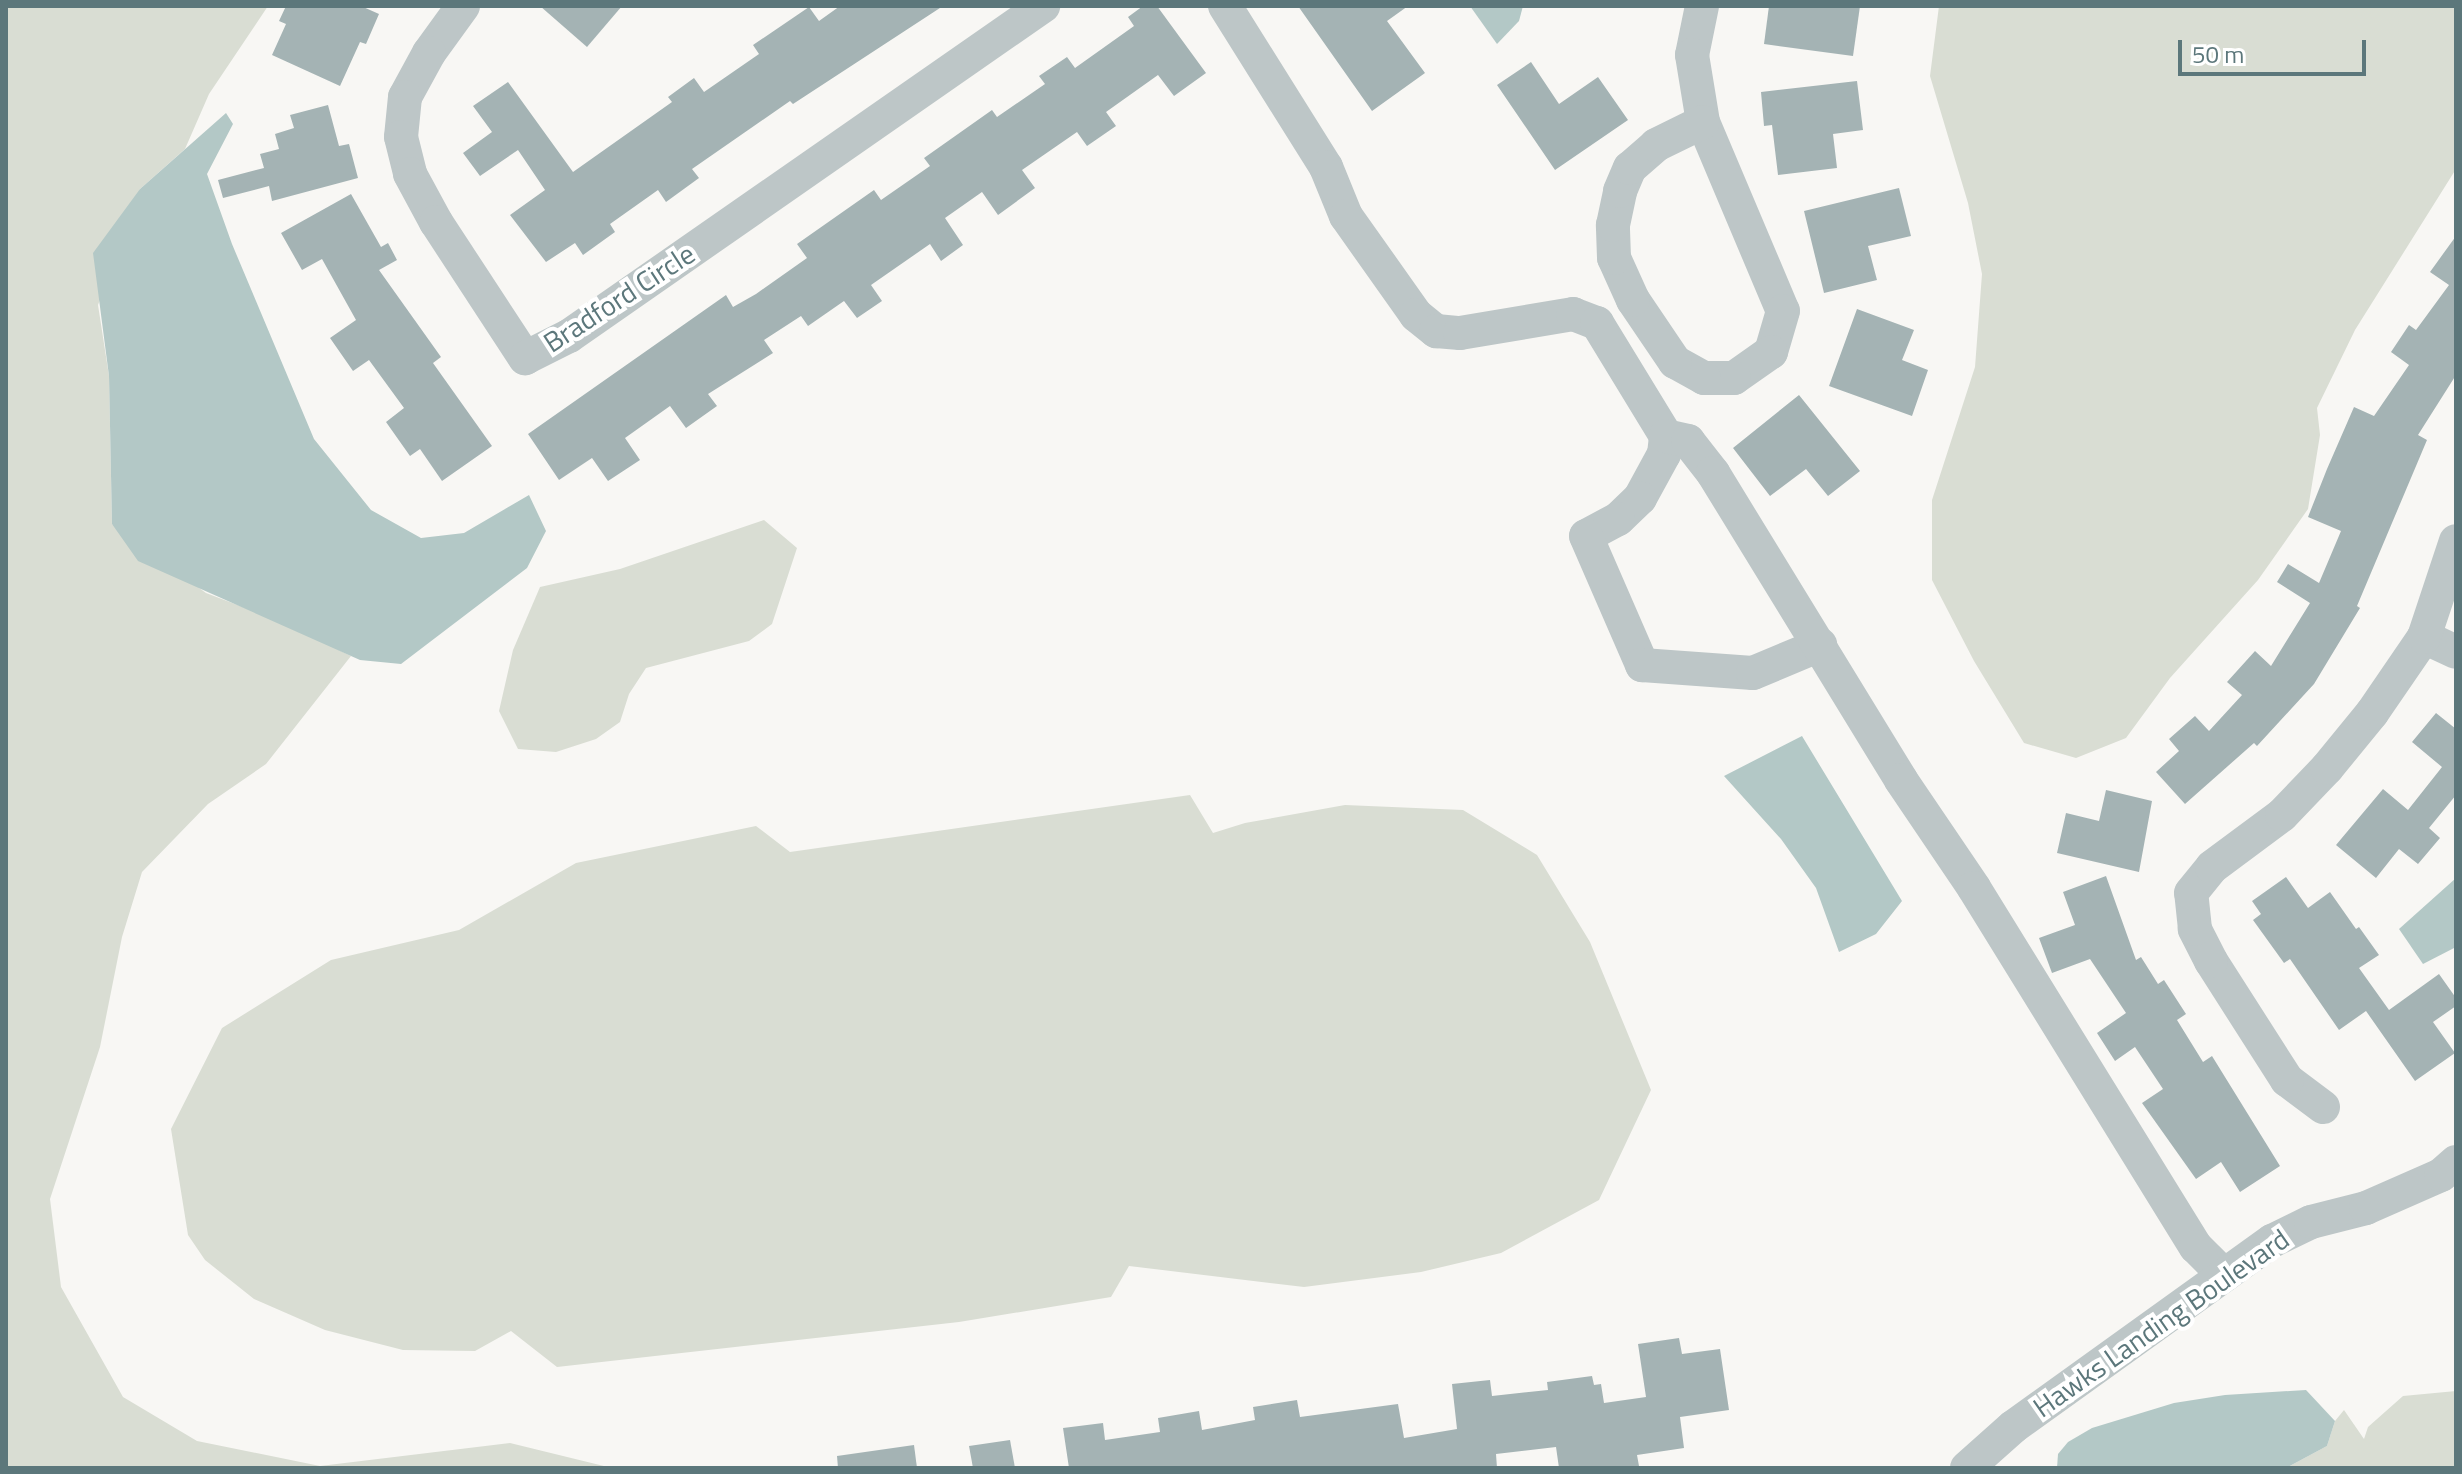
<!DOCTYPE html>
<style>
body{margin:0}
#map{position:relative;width:2462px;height:1474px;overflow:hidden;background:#f8f7f4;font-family:"Titillium Web",sans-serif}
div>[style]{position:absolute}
.green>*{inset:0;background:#d9ddd3}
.water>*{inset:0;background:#b3c8c6}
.building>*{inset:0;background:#a4b3b4}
.minor>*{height:34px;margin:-17px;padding:0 17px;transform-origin:17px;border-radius:17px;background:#bdc6c7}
span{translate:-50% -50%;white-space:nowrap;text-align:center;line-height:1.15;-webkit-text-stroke:8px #fff;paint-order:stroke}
.street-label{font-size:28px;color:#5c777b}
.frame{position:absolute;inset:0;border:8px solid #5c777b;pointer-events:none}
.scale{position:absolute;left:2178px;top:40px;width:188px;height:36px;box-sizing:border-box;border:4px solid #5c777b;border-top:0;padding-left:10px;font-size:24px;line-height:28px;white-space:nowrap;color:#5c777b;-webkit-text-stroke:6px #fff;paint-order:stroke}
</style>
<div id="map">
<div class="green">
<div style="clip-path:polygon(6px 6px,268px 6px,209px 94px,185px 149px,140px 189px,98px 305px,109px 376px,112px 524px,206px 593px,280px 621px,351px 656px,266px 764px,208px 804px,142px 872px,122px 937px,100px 1047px,50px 1199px,61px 1287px,123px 1397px,197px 1441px,320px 1466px,510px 1443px,612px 1468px,6px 1468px)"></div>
<div style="clip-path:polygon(1939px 6px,2456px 6px,2456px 169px,2355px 330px,2317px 408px,2320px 435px,2308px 509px,2258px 580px,2170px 678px,2126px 738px,2076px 758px,2024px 743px,1974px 661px,1932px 580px,1932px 500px,1975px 367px,1982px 274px,1968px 203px,1930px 76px)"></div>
<div style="clip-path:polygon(764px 520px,797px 548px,772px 624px,749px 641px,646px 668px,629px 694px,620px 722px,596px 739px,556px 752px,518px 749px,499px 711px,513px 650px,540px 587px,620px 569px)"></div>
<div style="clip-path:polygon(1190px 795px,1213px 833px,1245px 823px,1345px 805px,1463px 810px,1537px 855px,1590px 942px,1651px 1090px,1599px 1200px,1501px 1253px,1421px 1272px,1304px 1287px,1129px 1266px,1111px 1297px,959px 1322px,557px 1367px,511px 1331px,475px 1351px,403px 1350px,325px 1330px,254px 1299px,205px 1260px,188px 1235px,171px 1129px,222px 1028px,331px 960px,459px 930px,576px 863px,756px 826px,790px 852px)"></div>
<div style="clip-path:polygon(2456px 1391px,2456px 1468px,2286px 1468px,2327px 1446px,2335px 1421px,2344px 1410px,2364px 1439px,2368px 1427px,2403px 1396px)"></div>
</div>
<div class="water">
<div style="clip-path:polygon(1470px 6px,1523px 6px,1519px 21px,1497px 44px)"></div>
<div style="clip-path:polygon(226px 113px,233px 124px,207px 174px,232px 244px,314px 439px,371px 510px,421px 538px,464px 533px,529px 495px,546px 531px,527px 568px,401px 664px,360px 660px,138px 561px,112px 524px,109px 376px,93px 253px,140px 189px)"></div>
<div style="clip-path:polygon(1802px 736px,1902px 901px,1876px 934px,1839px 952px,1816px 888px,1781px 839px,1724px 776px)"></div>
<div style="clip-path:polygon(2456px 878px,2456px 947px,2423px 964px,2399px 929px)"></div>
<div style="clip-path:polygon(2306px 1390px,2335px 1421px,2327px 1446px,2286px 1468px,2057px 1468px,2058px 1454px,2068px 1442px,2092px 1428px,2174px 1403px,2225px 1395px)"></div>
</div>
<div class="building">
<div style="clip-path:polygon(286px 6px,361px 6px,379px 14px,366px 44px,360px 42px,340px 86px,272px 55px,286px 24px,279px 21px)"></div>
<div style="clip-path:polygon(540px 6px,622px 6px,587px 47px)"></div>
<div style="clip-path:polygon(840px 6px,943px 6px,793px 104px,790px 101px,692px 169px,699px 178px,666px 202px,658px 190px,610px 224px,615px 232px,583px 255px,575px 243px,546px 262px,510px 215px,545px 190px,518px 150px,480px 176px,463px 153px,492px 132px,473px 106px,508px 82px,573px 172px,672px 102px,668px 97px,694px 78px,704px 92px,759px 54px,753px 45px,809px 7px,819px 21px)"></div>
<div style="clip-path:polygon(1143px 6px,1157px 6px,1206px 73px,1174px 96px,1158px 75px,1106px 112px,1116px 126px,1087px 146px,1077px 132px,1022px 170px,1035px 188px,998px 215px,982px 192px,945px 218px,963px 245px,941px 261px,930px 244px,871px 285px,882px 301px,857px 318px,844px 301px,808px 326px,801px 316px,764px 340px,773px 353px,708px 394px,717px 406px,686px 428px,670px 406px,625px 438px,640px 460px,608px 481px,592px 458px,559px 480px,528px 434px,726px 295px,733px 307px,756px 294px,807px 258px,797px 244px,874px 190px,881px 200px,930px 166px,924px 158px,992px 110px,997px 117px,1045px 84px,1039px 76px,1067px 57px,1075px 68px,1134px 26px,1128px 17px)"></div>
<div style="clip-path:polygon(1298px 6px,1408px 6px,1387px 21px,1425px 73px,1372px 111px)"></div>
<div style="clip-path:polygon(1769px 6px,1860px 6px,1853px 56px,1764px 44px)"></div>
<div style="clip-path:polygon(1531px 62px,1559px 104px,1598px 77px,1628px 120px,1555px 170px,1497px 85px)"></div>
<div style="clip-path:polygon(1857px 81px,1863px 130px,1833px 134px,1837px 168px,1778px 175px,1772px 125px,1764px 126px,1761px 92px)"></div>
<div style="clip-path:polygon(328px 105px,339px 146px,349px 144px,358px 178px,272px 201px,269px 186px,223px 198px,218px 180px,264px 168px,260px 154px,279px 149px,275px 134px,294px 128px,290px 115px)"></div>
<div style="clip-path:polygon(1899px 188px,1911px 236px,1868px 246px,1877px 280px,1824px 293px,1804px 211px)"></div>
<div style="clip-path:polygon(351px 194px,381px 247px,388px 243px,397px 260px,379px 270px,441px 357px,433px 363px,492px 446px,442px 481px,420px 449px,410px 456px,386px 422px,404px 408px,369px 360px,353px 371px,330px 338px,356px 320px,322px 259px,302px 270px,281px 233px)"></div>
<div style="clip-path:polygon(2456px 236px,2456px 375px,2418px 435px,2427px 440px,2357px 606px,2360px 608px,2314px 684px,2257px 746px,2254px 743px,2185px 804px,2156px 772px,2179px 751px,2169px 739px,2195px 716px,2209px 731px,2242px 695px,2227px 682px,2255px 651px,2271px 666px,2310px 603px,2277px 582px,2288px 564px,2319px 583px,2341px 531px,2308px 517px,2327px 469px,2354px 407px,2374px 416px,2409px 365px,2391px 352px,2409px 325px,2416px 330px,2449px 285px,2430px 272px)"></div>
<div style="clip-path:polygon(1857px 309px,1914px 330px,1902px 360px,1928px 370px,1912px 416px,1829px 386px)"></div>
<div style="clip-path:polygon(1799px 395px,1860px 471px,1828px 496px,1806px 469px,1770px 496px,1733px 448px)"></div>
<div style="clip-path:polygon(2436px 713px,2456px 729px,2456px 795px,2429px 828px,2440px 838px,2418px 864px,2399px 849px,2376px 878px,2336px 845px,2383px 789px,2408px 810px,2442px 767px,2412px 742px)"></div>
<div style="clip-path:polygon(2106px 790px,2152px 801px,2139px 872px,2057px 853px,2066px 813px,2099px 821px)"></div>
<div style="clip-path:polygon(2106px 876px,2136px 960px,2141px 957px,2158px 984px,2164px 980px,2186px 1014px,2177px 1020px,2203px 1062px,2212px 1056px,2280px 1166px,2240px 1192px,2221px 1162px,2196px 1179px,2142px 1103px,2163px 1089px,2135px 1047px,2115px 1061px,2097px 1033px,2126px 1013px,2090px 959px,2052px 973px,2039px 938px,2075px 925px,2063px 892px)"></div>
<div style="clip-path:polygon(2286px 877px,2308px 908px,2330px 892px,2356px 929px,2359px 927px,2379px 955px,2359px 968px,2389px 1010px,2439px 974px,2456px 998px,2456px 1006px,2433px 1022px,2455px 1053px,2415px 1081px,2366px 1011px,2339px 1030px,2290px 959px,2284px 963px,2253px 920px,2261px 914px,2252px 901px)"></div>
<div style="clip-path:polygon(1679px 1338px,1682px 1354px,1720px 1349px,1729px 1410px,1680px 1417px,1684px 1448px,1637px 1455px,1639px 1466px,1559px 1468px,1556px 1447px,1496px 1454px,1497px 1468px,1069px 1468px,1063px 1428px,1103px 1423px,1105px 1440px,1160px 1432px,1158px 1418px,1199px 1411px,1202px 1430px,1255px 1420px,1253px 1407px,1297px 1400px,1300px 1417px,1398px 1404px,1404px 1438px,1457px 1429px,1452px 1384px,1490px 1380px,1492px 1396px,1548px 1390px,1547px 1382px,1592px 1376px,1594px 1385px,1601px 1384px,1604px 1403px,1646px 1397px,1638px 1344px)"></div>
<div style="clip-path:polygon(1010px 1440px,1015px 1468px,973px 1468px,969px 1446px)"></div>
<div style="clip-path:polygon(914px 1445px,917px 1468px,838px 1468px,837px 1456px)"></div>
</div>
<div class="minor">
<div style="left:463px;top:6px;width:58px;rotate:125.9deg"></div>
<div style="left:429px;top:53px;width:50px;rotate:118.6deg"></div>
<div style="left:405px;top:97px;width:40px;rotate:95.7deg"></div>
<div style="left:401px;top:137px;width:38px;rotate:76deg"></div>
<div style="left:410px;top:174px;width:55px;rotate:61.6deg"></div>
<div style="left:436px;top:222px;width:163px;rotate:56.8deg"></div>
<div style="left:525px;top:358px;width:49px;rotate:-26.6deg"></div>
<div style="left:569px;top:336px;width:578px;rotate:-34.85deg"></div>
<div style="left:1225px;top:6px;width:190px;rotate:57.9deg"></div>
<div style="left:1326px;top:167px;width:53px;rotate:67.8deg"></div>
<div style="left:1346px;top:216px;width:121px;rotate:54.7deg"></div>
<div style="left:1416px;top:315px;width:26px;rotate:39deg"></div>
<div style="left:1436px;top:331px;width:24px;rotate:5deg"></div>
<div style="left:1460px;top:333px;width:115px;rotate:-9.5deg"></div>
<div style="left:1573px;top:314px;width:26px;rotate:21deg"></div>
<div style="left:1597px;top:323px;width:132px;rotate:58.6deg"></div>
<div style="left:1666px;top:436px;width:18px;rotate:96deg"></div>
<div style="left:1664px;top:454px;width:50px;rotate:118.6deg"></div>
<div style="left:1640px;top:498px;width:30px;rotate:136deg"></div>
<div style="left:1618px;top:519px;width:36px;rotate:152deg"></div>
<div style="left:1586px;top:536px;width:141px;rotate:66.5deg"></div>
<div style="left:1642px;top:665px;width:111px;rotate:4.1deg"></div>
<div style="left:1753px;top:673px;width:73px;rotate:-22.7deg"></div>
<div style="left:1702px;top:6px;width:50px;rotate:101.5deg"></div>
<div style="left:1692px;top:55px;width:68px;rotate:80.7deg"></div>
<div style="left:1703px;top:122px;width:205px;rotate:67.1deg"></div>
<div style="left:1783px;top:311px;width:43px;rotate:106.3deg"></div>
<div style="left:1771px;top:352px;width:45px;rotate:144.9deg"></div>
<div style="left:1734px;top:378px;width:30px;rotate:180deg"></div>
<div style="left:1704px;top:378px;width:33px;rotate:-151deg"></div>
<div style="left:1675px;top:362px;width:75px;rotate:-124.1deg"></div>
<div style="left:1633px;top:300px;width:46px;rotate:-114.3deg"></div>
<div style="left:1614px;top:258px;width:33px;rotate:-92deg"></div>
<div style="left:1613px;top:225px;width:35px;rotate:-78deg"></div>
<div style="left:1620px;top:191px;width:25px;rotate:-67deg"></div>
<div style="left:1630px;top:168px;width:35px;rotate:-41deg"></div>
<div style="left:1656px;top:145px;width:52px;rotate:-26.1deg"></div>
<div style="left:1666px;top:436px;width:23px;rotate:13deg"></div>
<div style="left:1688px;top:441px;width:41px;rotate:52deg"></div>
<div style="left:1713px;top:473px;width:360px;rotate:58.5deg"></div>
<div style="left:1901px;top:780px;width:130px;rotate:55.9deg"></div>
<div style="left:1974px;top:888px;width:422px;rotate:58.3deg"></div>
<div style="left:2196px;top:1247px;width:40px;rotate:45deg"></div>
<div style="left:2424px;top:637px;width:35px;rotate:25deg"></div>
<div style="left:2323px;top:1107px;width:45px;rotate:-143.1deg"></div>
<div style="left:2287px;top:1080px;width:141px;rotate:-122.6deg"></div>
<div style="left:2211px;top:961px;width:36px;rotate:-117deg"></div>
<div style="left:2195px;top:929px;width:36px;rotate:-96deg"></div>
<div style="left:2191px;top:893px;width:33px;rotate:-51deg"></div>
<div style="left:2212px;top:867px;width:87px;rotate:-36.6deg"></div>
<div style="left:2282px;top:815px;width:65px;rotate:-46.2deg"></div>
<div style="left:2327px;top:768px;width:71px;rotate:-50.7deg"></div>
<div style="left:2372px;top:713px;width:92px;rotate:-55.6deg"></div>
<div style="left:2424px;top:637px;width:101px;rotate:-71.6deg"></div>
<div style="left:1967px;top:1468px;width:62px;rotate:-41.7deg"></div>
<div style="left:2013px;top:1427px;width:319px;rotate:-35.7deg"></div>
<div style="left:2272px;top:1241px;width:43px;rotate:-26deg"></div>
<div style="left:2311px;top:1222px;width:57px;rotate:-14.3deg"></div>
<div style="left:2366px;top:1208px;width:82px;rotate:-23.7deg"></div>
<div style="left:2441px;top:1175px;width:20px;rotate:-41deg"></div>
</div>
<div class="street-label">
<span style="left:619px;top:298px;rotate:-33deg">Bradford Circle</span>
<span style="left:2161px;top:1323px;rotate:-35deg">Hawks Landing Boulevard</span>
</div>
<div class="frame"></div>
<div class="scale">50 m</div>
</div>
